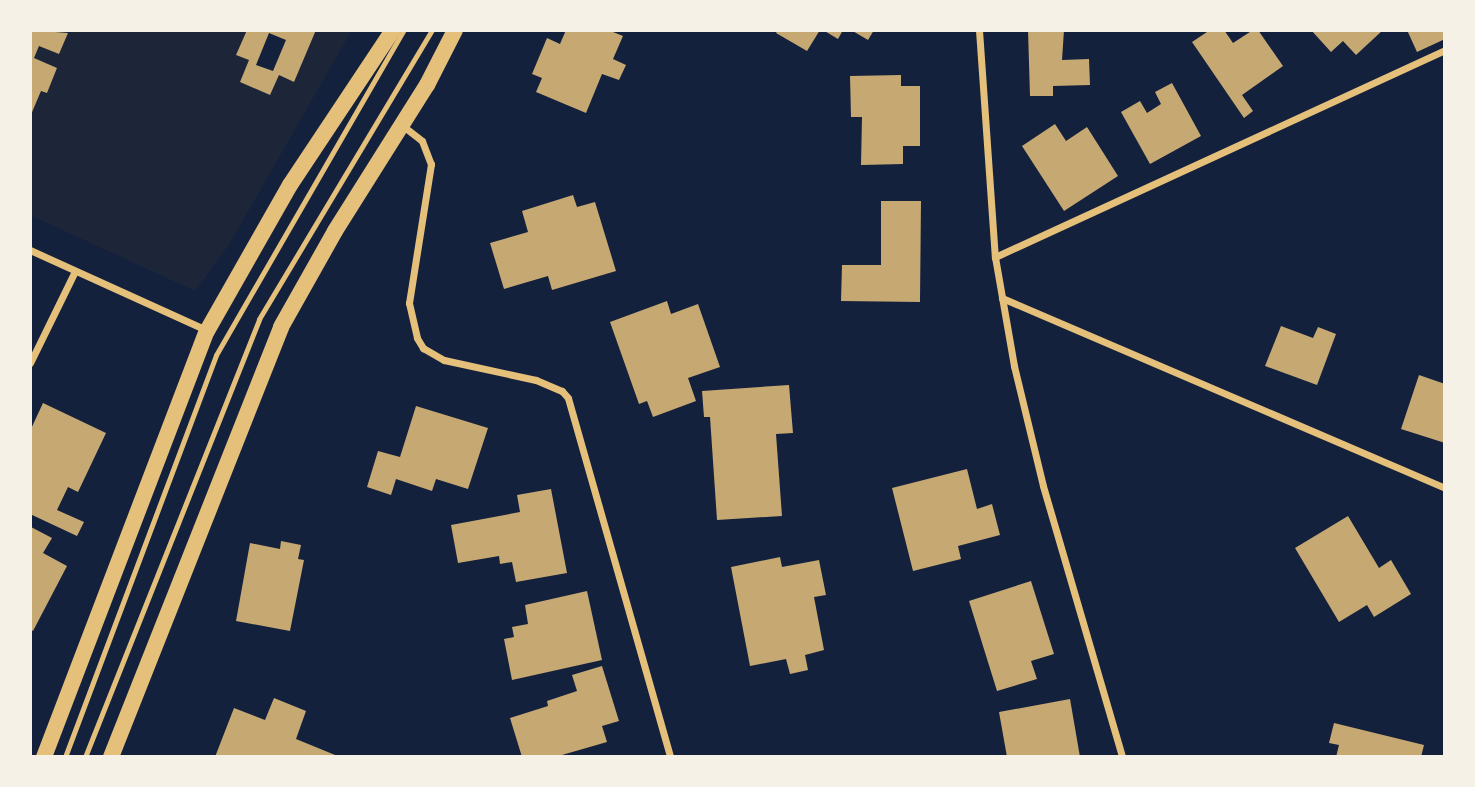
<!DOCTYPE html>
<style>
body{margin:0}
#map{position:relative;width:1475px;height:787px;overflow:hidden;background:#14213d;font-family:Inter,sans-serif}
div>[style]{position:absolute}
.green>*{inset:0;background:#1d2539}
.building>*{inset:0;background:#c6a872}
.service>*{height:5px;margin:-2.5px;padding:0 2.5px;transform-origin:2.5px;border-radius:2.5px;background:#e5c07b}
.minor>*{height:7px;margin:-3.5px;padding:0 3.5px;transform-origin:3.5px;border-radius:3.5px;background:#e5c07b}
.primary>*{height:16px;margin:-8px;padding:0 8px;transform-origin:8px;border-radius:8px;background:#e5c07b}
span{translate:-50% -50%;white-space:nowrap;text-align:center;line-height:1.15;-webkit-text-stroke:7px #f6f1e7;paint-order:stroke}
.frame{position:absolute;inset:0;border:32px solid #f6f1e7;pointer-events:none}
</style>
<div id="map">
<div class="green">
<div style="clip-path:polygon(62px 30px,247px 30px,236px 55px,249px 60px,241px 82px,270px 95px,279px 75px,294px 82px,316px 30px,352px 30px,230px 243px,195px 291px,30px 215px,30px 117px,41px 91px,47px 93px,57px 69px,34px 58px,39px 46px,59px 54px,68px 33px)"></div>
</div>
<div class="building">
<div style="clip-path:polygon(30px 30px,68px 33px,59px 54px,39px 46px,34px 58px,57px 68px,47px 93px,41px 91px,30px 117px)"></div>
<div style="clip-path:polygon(evenodd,247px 30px,316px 30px,294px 82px,279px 75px,270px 95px,240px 82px,249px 60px,236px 55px,247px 30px,269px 33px,286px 40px,273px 71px,256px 65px,269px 33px)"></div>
<div style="clip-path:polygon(566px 30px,608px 30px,623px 36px,613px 59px,626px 65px,619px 80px,602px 74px,586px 113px,536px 92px,542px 78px,532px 74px,547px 38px,560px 44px)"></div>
<div style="clip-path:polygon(778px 30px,820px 30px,807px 51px,776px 33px)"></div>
<div style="clip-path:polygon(823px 30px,843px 30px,838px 39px)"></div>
<div style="clip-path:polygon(851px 30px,874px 30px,868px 40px)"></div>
<div style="clip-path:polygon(1028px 30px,1064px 30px,1062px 60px,1089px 59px,1090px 85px,1053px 86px,1053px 96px,1030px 96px)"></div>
<div style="clip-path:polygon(1210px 30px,1224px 30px,1233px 43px,1253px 30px,1258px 30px,1283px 66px,1242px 95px,1253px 111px,1244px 118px,1192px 42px)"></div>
<div style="clip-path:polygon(1311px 30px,1383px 30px,1356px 55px,1343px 41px,1331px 52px)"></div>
<div style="clip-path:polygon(1407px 30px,1445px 30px,1445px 39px,1417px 52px)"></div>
<div style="clip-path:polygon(901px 75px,901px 86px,920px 86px,920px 146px,903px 146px,903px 164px,861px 165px,862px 117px,851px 117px,850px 76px)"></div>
<div style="clip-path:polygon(1172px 83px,1201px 136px,1150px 164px,1121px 112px,1140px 101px,1147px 113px,1161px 104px,1155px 92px)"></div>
<div style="clip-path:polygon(1055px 124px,1066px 141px,1087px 127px,1118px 176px,1064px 211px,1022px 146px)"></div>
<div style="clip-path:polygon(573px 195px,577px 207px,595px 202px,616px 271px,552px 290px,548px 276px,504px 289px,490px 243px,528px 232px,522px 211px)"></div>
<div style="clip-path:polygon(881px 201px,921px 201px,920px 302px,841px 301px,842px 265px,881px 265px)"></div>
<div style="clip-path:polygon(667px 301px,671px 314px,698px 304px,720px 367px,688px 378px,696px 401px,653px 417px,647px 401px,639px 404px,610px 322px)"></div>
<div style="clip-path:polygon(1281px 326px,1313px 338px,1318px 327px,1336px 334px,1317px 385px,1265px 366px)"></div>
<div style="clip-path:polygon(1419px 375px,1445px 384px,1445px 443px,1401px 429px)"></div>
<div style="clip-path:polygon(789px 385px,793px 433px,776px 434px,782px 516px,717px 520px,710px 417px,704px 417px,702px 391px)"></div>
<div style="clip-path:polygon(43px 403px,106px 433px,78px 492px,68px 487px,57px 510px,84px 522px,77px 536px,30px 514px,30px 431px)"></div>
<div style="clip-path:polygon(416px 406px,488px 428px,468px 489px,436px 479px,432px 491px,396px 479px,391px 495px,367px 487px,378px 451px,400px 457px)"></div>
<div style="clip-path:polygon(967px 469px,977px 509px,992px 504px,1000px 535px,958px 546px,961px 559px,913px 571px,892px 488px)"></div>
<div style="clip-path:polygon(551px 489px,567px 573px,516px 582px,512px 562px,500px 564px,499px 556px,458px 563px,451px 525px,520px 512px,517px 495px)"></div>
<div style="clip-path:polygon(1348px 516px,1379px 568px,1391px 560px,1411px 594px,1374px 617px,1367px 605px,1339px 622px,1295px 548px)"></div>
<div style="clip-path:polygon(31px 527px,52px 538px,43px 553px,67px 566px,33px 631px,30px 629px)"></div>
<div style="clip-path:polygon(281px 541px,301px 545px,298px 559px,304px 560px,290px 631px,236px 621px,250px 543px,280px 549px)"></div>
<div style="clip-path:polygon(780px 557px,782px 567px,819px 560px,826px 595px,814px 597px,824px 650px,805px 655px,808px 670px,790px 674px,786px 659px,750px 666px,731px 567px)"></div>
<div style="clip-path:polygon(1031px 581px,1054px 654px,1031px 661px,1037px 679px,997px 691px,969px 601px)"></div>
<div style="clip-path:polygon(587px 591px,602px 660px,512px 680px,504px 639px,514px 637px,512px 627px,528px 624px,525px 605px)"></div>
<div style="clip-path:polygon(602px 666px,619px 721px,602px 726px,607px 742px,555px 757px,522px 757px,510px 718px,548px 706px,547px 701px,577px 691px,572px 675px)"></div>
<div style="clip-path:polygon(274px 698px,306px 711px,296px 739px,340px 757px,215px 757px,234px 708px,265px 720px)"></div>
<div style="clip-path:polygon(1070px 699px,1080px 757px,1007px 757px,999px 712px)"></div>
<div style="clip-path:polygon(1334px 723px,1424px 745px,1421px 757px,1336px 757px,1339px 745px,1329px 743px)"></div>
</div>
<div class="service">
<div style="left:65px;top:757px;width:429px;rotate:-69.4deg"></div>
<div style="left:216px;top:355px;width:375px;rotate:-60deg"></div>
<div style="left:85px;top:757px;width:471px;rotate:-68.3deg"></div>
<div style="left:259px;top:319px;width:337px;rotate:-59.1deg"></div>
</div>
<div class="minor">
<div style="left:979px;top:30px;width:228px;rotate:86deg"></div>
<div style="left:995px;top:257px;width:111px;rotate:80.1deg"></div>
<div style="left:1014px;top:366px;width:123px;rotate:76.4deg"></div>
<div style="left:1043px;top:486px;width:282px;rotate:73.7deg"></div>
<div style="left:403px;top:126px;width:24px;rotate:38deg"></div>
<div style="left:422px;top:141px;width:25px;rotate:69deg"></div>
<div style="left:431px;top:164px;width:141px;rotate:99deg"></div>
<div style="left:409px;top:303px;width:36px;rotate:77deg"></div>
<div style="left:417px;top:338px;width:12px;rotate:59deg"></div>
<div style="left:423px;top:348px;width:24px;rotate:30deg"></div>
<div style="left:444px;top:360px;width:94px;rotate:12.3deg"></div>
<div style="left:536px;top:380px;width:28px;rotate:23deg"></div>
<div style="left:562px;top:391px;width:9px;rotate:49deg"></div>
<div style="left:568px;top:398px;width:373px;rotate:74.1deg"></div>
<div style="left:30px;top:250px;width:193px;rotate:24.4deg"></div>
<div style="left:995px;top:257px;width:495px;rotate:-24.7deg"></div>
<div style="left:1002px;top:298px;width:482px;rotate:23.2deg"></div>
<div style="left:30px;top:363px;width:102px;rotate:-63.9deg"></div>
</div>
<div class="primary">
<div style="left:44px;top:757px;width:456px;rotate:-69.1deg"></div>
<div style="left:207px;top:331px;width:168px;rotate:-60.4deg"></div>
<div style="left:290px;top:185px;width:186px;rotate:-56.4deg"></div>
<div style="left:111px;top:757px;width:462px;rotate:-68.4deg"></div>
<div style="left:281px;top:327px;width:110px;rotate:-60.6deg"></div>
<div style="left:335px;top:231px;width:173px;rotate:-57.8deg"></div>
<div style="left:427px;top:85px;width:62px;rotate:-63deg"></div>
</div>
<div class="frame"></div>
</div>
